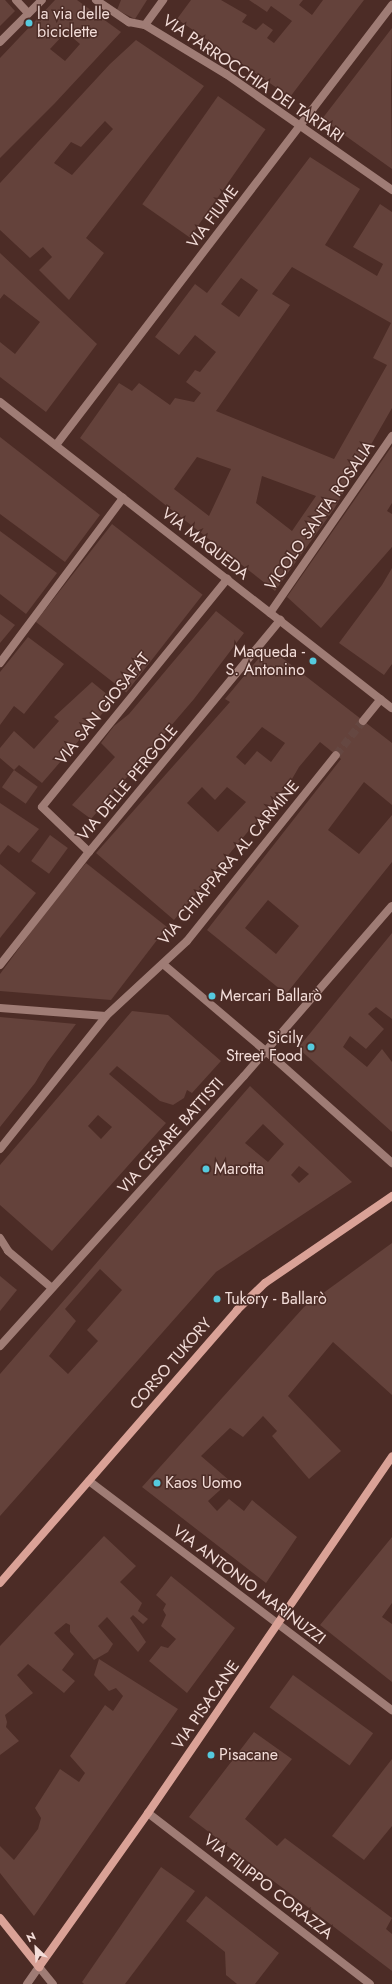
<!DOCTYPE html>
<meta charset="utf-8">
<style>
body{margin:0}
#map{position:relative;width:392px;height:1984px;overflow:hidden;background:#4c2c26;font-family:Jost,sans-serif}
div>[style]{position:absolute}
.building>*{inset:0;background:#64423b;transform-origin:0 0}
.street-tunnel>*{height:8px;margin-top:-4px;transform-origin:0;background:repeating-linear-gradient(90deg,#654741 0 8px,transparent 0 12px)}
.street>*{height:8px;margin:-4px;padding:0 4px;transform-origin:4px;border-radius:4px;background:#9f7c75}
.secondary>*{height:8px;margin:-4px;padding:0 4px;transform-origin:4px;border-radius:4px;background:#daa297}
.dots>*{width:11px;height:11px;translate:-50% -50%;box-sizing:border-box;border:2px solid #4c2c26;border-radius:50%}
span{translate:-50% -50%;white-space:nowrap;text-align:center;line-height:1.15;-webkit-text-stroke:3px #4c2c26;paint-order:stroke}
.poi-label{font-size:16px;color:#f3ddd9}
.left{translate:0 -50%;text-align:left}
.right{translate:-100% -50%;text-align:right}
.street-label{font-size:16px;color:#f3ddd9}
.north{position:absolute;left:16px;top:1928px;width:40px;height:40px;-webkit-text-stroke:3px #4c2c26;paint-order:stroke;rotate:335deg;font-size:11px;font-weight:700;line-height:16px;text-align:center;color:#f3ddd9}
.north::after{content:'';display:block;margin:auto;width:14px;height:18px;background:#f3ddd9;clip-path:polygon(50% 0,100% 100%,50% 72%,0 100%)}
</style>
<div id="map">
<div class="building">
<div style="clip-path:polygon(0 0,5px 0,15px 11px,0 26px)"></div>
<div style="clip-path:polygon(evenodd,55px 0,77px 0,121px 32px,55px 103px,0 158px,0 58px,55px 0,66px 32px,80px 44px,65px 61px,50px 49px,66px 32px)"></div>
<div style="clip-path:polygon(121px 0,147px 0,135px 19px,117px 10px)"></div>
<div style="clip-path:polygon(191px 0,221px 0,247px 15px,242px 22px,256px 30px,263px 23px,273px 30px,267px 38px,274px 43px,292px 21px,271px 6px,267px 12px,249px 0,303px 0,299px 5px,312px 15px,323px 0,364px 0,290px 97px,177px 19px)"></div>
<div style="clip-path:polygon(392px 28px,391px 90px,392px 169px,322px 119px)"></div>
<div style="clip-path:polygon(evenodd,136px 40px,204px 86px,86px 238px,104px 253px,69px 300px,39px 270px,52px 257px,43px 247px,30px 258px,0 230px,0 183px,110px 64px,136px 40px,105px 121px,113px 129px,72px 175px,54px 163px,71px 142px,81px 147px,105px 121px)"></div>
<div style="left:218px;top:96px;width:58px;height:132px;rotate:35deg"></div>
<div style="clip-path:polygon(evenodd,310px 157px,360px 189px,325px 245px,377px 276px,383px 264px,353px 247px,380px 204px,392px 212px,392px 408px,334px 509px,275px 591px,80px 438px,119px 383px,132px 391px,139px 383px,170px 405px,175px 398px,194px 402px,201px 393px,186px 382px,195px 370px,200px 372px,216px 352px,195px 335px,179px 355px,155px 337px,195px 284px,207px 293px,310px 157px,292px 267px,391px 323px,373px 358px,387px 365px,334px 459px,216px 411px,290px 305px,272px 294px,292px 267px,310px 157px,241px 278px,258px 290px,239px 317px,221px 304px,241px 278px,310px 157px,197px 457px,231px 469px,209px 516px,174px 489px,197px 457px,310px 157px,262px 476px,316px 496px,292px 531px,256px 503px,262px 476px)"></div>
<div style="clip-path:polygon(0 253px,97px 344px,46px 412px,0 377px,0 342px,15px 354px,40px 322px,4px 294px,0 299px)"></div>
<div style="clip-path:polygon(0 437px,100px 515px,65px 562px,0 514px)"></div>
<div style="clip-path:polygon(392px 446px,392px 503px,387px 511px,392px 514px,392px 547px,321px 628px,287px 597px)"></div>
<div style="left:112px;top:524px;width:115px;height:124px;rotate:38deg"></div>
<div style="clip-path:polygon(0 531px,57px 573px,26px 614px,0 594px)"></div>
<div style="clip-path:polygon(392px 568px,392px 664px,384px 675px,339px 643px,382px 585px)"></div>
<div style="clip-path:polygon(216px 611px,244px 633px,194px 699px,91px 819px,72px 805px,115px 757px,101px 743px,114px 726px,129px 714px)"></div>
<div style="clip-path:polygon(0 614px,15px 625px,0 643px)"></div>
<div style="clip-path:polygon(28px 637px,64px 664px,24px 714px,14px 706px,0 725px,0 672px)"></div>
<div style="clip-path:polygon(evenodd,268px 647px,392px 743px,392px 805px,364px 782px,328px 830px,359px 854px,392px 815px,392px 862px,286px 994px,207px 930px,341px 759px,320px 742px,299px 767px,292px 779px,174px 920px,96px 853px,230px 702px,225px 699px,268px 647px,262px 727px,285px 743px,271px 762px,257px 751px,245px 765px,236px 757px,262px 727px,268px 647px,202px 787px,215px 800px,227px 787px,246px 802px,218px 832px,187px 803px,202px 787px,268px 647px,268px 900px,299px 926px,276px 954px,245px 928px,268px 900px)"></div>
<div style="clip-path:polygon(92px 682px,114px 700px,42px 783px,19px 765px,14px 770px,0 758px,0 748px,14px 731px,34px 749px,59px 721px,54px 717px)"></div>
<div style="left:14px;top:770px;width:29px;height:21px;rotate:35deg"></div>
<div style="clip-path:polygon(0 803px,39px 829px,19px 853px,8px 845px,0 855px)"></div>
<div style="left:50px;top:835px;width:22px;height:32px;rotate:36deg"></div>
<div style="clip-path:polygon(86px 863px,167px 927px,111px 1000px,0 991px,0 974px,47px 910px)"></div>
<div style="clip-path:polygon(0 864px,36px 893px,0 938px)"></div>
<div style="clip-path:polygon(392px 933px,392px 1019px,376px 1007px,368px 1014px,384px 1029px,366px 1049px,350px 1036px,343px 1047px,367px 1067px,382px 1049px,392px 1062px,392px 1132px,298px 1048px)"></div>
<div style="clip-path:polygon(evenodd,132px 1011px,168px 1015px,221px 1061px,192px 1093px,187px 1090px,184px 1098px,173px 1105px,160px 1101px,117px 1066px,109px 1074px,166px 1123px,52px 1251px,0 1205px,0 1165px,132px 1011px,98px 1115px,112px 1127px,101px 1139px,88px 1126px,98px 1115px)"></div>
<div style="clip-path:polygon(0 1017px,76px 1024px,47px 1063px,35px 1083px,0 1127px)"></div>
<div style="clip-path:polygon(evenodd,250px 1086px,352px 1182px,216px 1272px,0 1516px,0 1374px,250px 1086px,263px 1124px,284px 1144px,268px 1162px,245px 1143px,263px 1124px,250px 1086px,299px 1166px,309px 1174px,299px 1183px,291px 1175px,299px 1166px,250px 1086px,100px 1269px,122px 1290px,87px 1330px,98px 1341px,68px 1374px,49px 1356px,76px 1321px,65px 1309px,100px 1269px)"></div>
<div style="clip-path:polygon(392px 1243px,392px 1395px,333px 1342px,288px 1396px,341px 1451px,309px 1479px,272px 1436px,277px 1431px,263px 1416px,243px 1437px,230px 1428px,201px 1456px,230px 1481px,208px 1501px,217px 1511px,229px 1499px,244px 1511px,252px 1500px,297px 1537px,266px 1583px,142px 1487px,304px 1307px)"></div>
<div style="clip-path:polygon(0 1276px,17px 1290px,0 1311px)"></div>
<div style="clip-path:polygon(104px 1536px,136px 1566px,120px 1582px,142px 1603px,138px 1611px,148px 1619px,143px 1624px,133px 1615px,130px 1618px,146px 1642px,138px 1652px,107px 1617px,98px 1626px,113px 1644px,108px 1652px,94px 1660px,70px 1632px,70px 1625px,66px 1623px,54px 1633px,74px 1654px,62px 1670px,75px 1681px,64px 1693px,28px 1664px,17px 1675px,33px 1693px,5px 1715px,7px 1722px,6px 1727px,19px 1741px,0 1755px,0 1646px)"></div>
<div style="clip-path:polygon(392px 1537px,392px 1603px,382px 1617px,392px 1624px,392px 1682px,320px 1625px)"></div>
<div style="clip-path:polygon(171px 1576px,235px 1628px,187px 1693px,149px 1661px,161px 1646px,168px 1648px,176px 1639px,161px 1626px,166px 1615px,163px 1610px,166px 1604px,156px 1595px)"></div>
<div style="clip-path:polygon(99px 1659px,178px 1709px,34px 1916px,0 1873px,0 1846px,14px 1860px,38px 1829px,41px 1818px,35px 1808px,60px 1769px,79px 1782px,85px 1773px,70px 1756px,105px 1705px,113px 1711px,123px 1696px,116px 1688px,109px 1691px,94px 1675px)"></div>
<div style="left:293px;top:1675px;width:99px;height:40px;rotate:36deg"></div>
<div style="clip-path:polygon(254px 1732px,292px 1759px,245px 1819px,277px 1846px,285px 1838px,392px 1918px,386px 1929px,392px 1934px,392px 1971px,189px 1817px)"></div>
<div style="clip-path:polygon(392px 1759px,392px 1826px,364px 1860px,332px 1836px)"></div>
<div style="clip-path:polygon(161px 1867px,195px 1891px,125px 1984px,84px 1984px,82px 1982px)"></div>
<div style="clip-path:polygon(206px 1896px,279px 1953px,255px 1984px,237px 1984px,226px 1975px,225px 1952px,186px 1921px)"></div>
</div>
<div class="street-tunnel">
<div style="left:336px;top:755px;width:43px;rotate:-51.5deg"></div>
</div>
<div class="street">
<div style="left:16px;top:0;width:18px;rotate:47deg"></div>
<div style="left:96px;top:0;width:40px;rotate:34deg"></div>
<div style="left:129px;top:22px;width:16px;rotate:11deg"></div>
<div style="left:145px;top:25px;width:95px;rotate:31.2deg"></div>
<div style="left:226px;top:74px;width:203px;rotate:34.9deg"></div>
<div style="left:145px;top:25px;width:31px;rotate:-54deg"></div>
<div style="left:0;top:42px;width:59px;rotate:-45deg"></div>
<div style="left:0;top:402px;width:497px;rotate:38deg"></div>
<div style="left:56px;top:445px;width:554px;rotate:-52.63deg"></div>
<div style="left:270px;top:613px;width:215px;rotate:-55.4deg"></div>
<div style="left:0;top:663px;width:206px;rotate:-53.3deg"></div>
<div style="left:363px;top:721px;width:28px;rotate:-51deg"></div>
<div style="left:89px;top:852px;width:65px;rotate:-136.2deg"></div>
<div style="left:42px;top:807px;width:294px;rotate:-50.9deg"></div>
<div style="left:163px;top:964px;width:147px;rotate:40.3deg"></div>
<div style="left:275px;top:1059px;width:157px;rotate:41.6deg"></div>
<div style="left:0;top:965px;width:144px;rotate:-51.8deg"></div>
<div style="left:89px;top:852px;width:301px;rotate:-50.5deg"></div>
<div style="left:0;top:1008px;width:106px;rotate:4.3deg"></div>
<div style="left:0;top:1149px;width:170px;rotate:-51.4deg"></div>
<div style="left:106px;top:1016px;width:110px;rotate:-42.8deg"></div>
<div style="left:187px;top:941px;width:238px;rotate:-51.3deg"></div>
<div style="left:0;top:1238px;width:15px;rotate:58deg"></div>
<div style="left:8px;top:1251px;width:57px;rotate:40.1deg"></div>
<div style="left:0;top:1346px;width:364px;rotate:-47.9deg"></div>
<div style="left:244px;top:1076px;width:225px;rotate:-49deg"></div>
<div style="left:89px;top:1481px;width:380px;rotate:37.1deg"></div>
<div style="left:148px;top:1813px;width:280px;rotate:37.6deg"></div>
<div style="left:27px;top:1984px;width:21px;rotate:-55deg"></div>
<div style="left:39px;top:1967px;width:22px;rotate:51deg"></div>
</div>
<div class="secondary">
<div style="left:0;top:1583px;width:362px;rotate:-49deg"></div>
<div style="left:237px;top:1310px;width:39px;rotate:-44deg"></div>
<div style="left:265px;top:1283px;width:154px;rotate:-34.4deg"></div>
<div style="left:0;top:1918px;width:63px;rotate:51.5deg"></div>
<div style="left:39px;top:1967px;width:189px;rotate:-54.7deg"></div>
<div style="left:148px;top:1813px;width:432px;rotate:-55.6deg"></div>
</div>
<div class="dots">
<div style="left:29px;top:23px;background:#55cade"></div>
<div style="left:313px;top:661px;background:#55cade"></div>
<div style="left:212px;top:996px;background:#55cade"></div>
<div style="left:311px;top:1047px;background:#55cade"></div>
<div style="left:206px;top:1169px;background:#55cade"></div>
<div style="left:217px;top:1299px;background:#55cade"></div>
<div style="left:157px;top:1483px;background:#55cade"></div>
<div style="left:211px;top:1755px;background:#55cade"></div>
</div>
<div class="poi-label">
<span class="left" style="left:37px;top:23px">la via delle<br>biciclette</span>
<span class="right" style="left:305px;top:661px">Maqueda -<br>S. Antonino</span>
<span class="left" style="left:220px;top:996px">Mercari Ballarò</span>
<span class="right" style="left:303px;top:1047px">Sicily<br>Street Food</span>
<span class="left" style="left:214px;top:1169px">Marotta</span>
<span class="left" style="left:225px;top:1299px">Tukory - Ballarò</span>
<span class="left" style="left:165px;top:1483px">Kaos Uomo</span>
<span class="left" style="left:219px;top:1755px">Pisacane</span>
</div>
<div class="street-label">
<span style="left:253px;top:79px;rotate:34deg">VIA PARROCCHIA DEI TARTARI</span>
<span style="left:213px;top:217px;rotate:-53deg">VIA FIUME</span>
<span style="left:320px;top:516px;rotate:-55deg">VICOLO SANTA ROSALIA</span>
<span style="left:205px;top:544px;rotate:38deg">VIA MAQUEDA</span>
<span style="left:103px;top:709px;rotate:-51deg">VIA SAN GIOSAFAT</span>
<span style="left:128px;top:783px;rotate:-50deg">VIA DELLE PERGOLE</span>
<span style="left:229px;top:863px;rotate:-50deg">VIA CHIAPPARA AL CARMINE</span>
<span style="left:171px;top:1136px;rotate:-48deg">VIA CESARE BATTISTI</span>
<span style="left:171px;top:1364px;rotate:-49deg">CORSO TUKORY</span>
<span style="left:249px;top:1585px;rotate:37deg">VIA ANTONIO MARINUZZI</span>
<span style="left:206px;top:1705px;rotate:-55deg">VIA PISACANE</span>
<span style="left:268px;top:1887px;rotate:38deg">VIA FILIPPO CORAZZA</span>
</div>
<div class="north">N</div>
</div>
